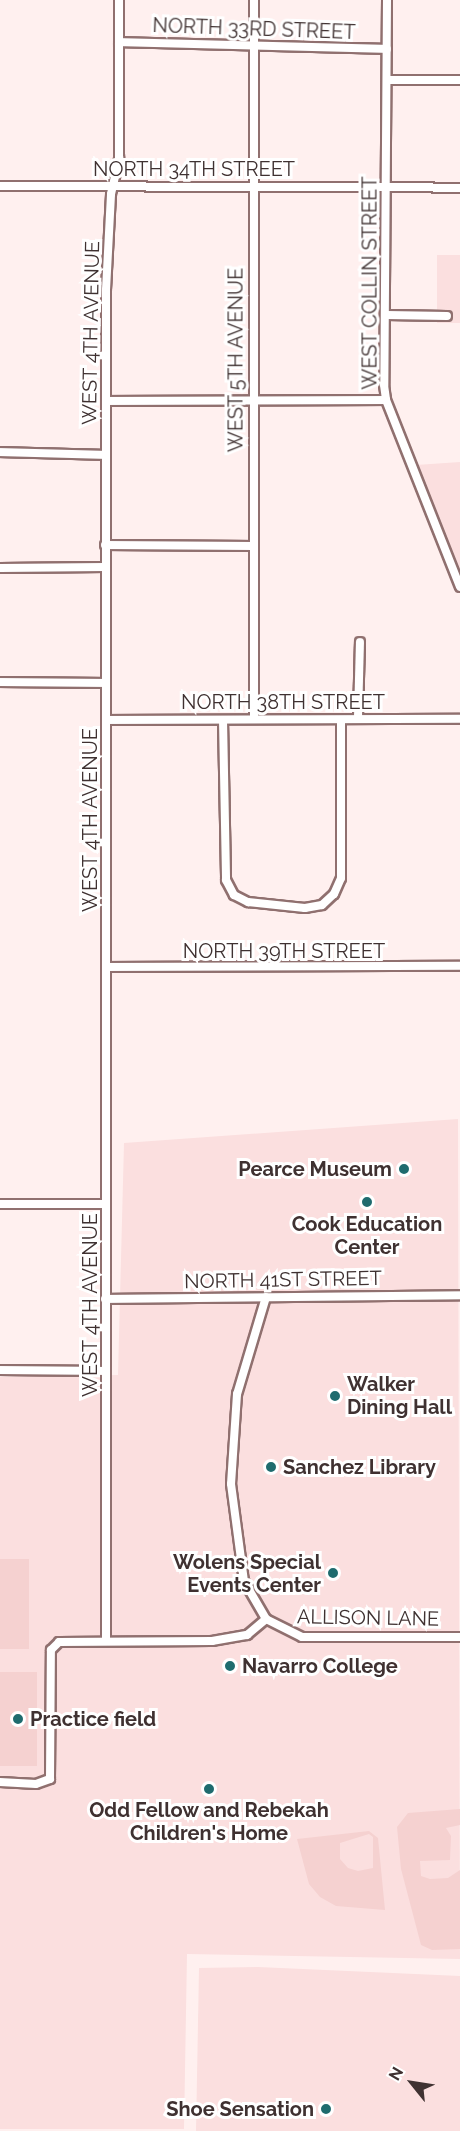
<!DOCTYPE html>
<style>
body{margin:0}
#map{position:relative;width:460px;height:2131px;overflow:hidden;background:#fff0ef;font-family:Raleway,sans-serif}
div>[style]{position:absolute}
.built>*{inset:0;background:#fbdfdf;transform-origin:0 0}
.green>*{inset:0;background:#f5d1d0;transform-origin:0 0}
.roads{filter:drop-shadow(2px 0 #90706f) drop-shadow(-2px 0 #90706f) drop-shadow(0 2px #90706f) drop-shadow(0 -2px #90706f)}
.minor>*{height:8px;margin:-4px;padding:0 4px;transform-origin:4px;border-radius:4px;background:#fff}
.dots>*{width:16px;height:16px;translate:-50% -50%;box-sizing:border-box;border:3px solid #fff;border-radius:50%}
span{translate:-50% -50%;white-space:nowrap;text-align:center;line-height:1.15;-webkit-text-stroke:6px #fff;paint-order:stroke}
.street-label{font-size:20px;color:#3f3131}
.poi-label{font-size:20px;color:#3f3131;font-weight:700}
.right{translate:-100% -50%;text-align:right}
.left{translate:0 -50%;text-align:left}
.north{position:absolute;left:382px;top:2053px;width:60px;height:60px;-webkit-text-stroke:4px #fff;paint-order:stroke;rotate:300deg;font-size:16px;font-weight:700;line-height:24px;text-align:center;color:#3f3131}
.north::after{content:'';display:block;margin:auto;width:21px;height:27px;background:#3f3131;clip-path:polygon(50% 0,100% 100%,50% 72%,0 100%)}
</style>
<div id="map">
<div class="built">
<div style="left:437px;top:255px;width:23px;height:68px"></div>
<div style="clip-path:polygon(460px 462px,460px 574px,416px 465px)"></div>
<div style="clip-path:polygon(458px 1119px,460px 1959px,187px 1954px,184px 2129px,0 2129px,0 1377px,118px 1375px,124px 1143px)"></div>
<div style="clip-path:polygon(258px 1967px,460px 1976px,460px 2131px,196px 2131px,199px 1968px)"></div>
</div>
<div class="green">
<div style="left:0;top:1559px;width:29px;height:90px"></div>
<div style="left:0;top:1672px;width:37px;height:94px"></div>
<div style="clip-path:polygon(460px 1809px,460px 1825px,446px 1828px,451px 1836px,450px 1860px,420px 1861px,421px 1876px,430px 1879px,448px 1878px,460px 1870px,460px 1949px,432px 1950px,421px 1945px,401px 1869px,397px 1827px,408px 1813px)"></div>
<div style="clip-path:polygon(evenodd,369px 1831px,378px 1838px,385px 1910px,336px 1906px,320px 1897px,309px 1884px,297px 1839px,369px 1831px,369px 1834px,373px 1837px,373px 1868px,358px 1871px,348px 1868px,340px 1859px,340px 1843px,369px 1834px)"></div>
</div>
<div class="roads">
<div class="minor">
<div style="left:387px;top:0;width:385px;rotate:90.4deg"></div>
<div style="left:384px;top:385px;width:15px;rotate:82deg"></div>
<div style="left:386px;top:400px;width:201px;rotate:68.4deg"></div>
<div style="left:119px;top:42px;width:268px;rotate:1.5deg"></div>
<div style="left:387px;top:80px;width:73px"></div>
<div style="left:0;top:186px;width:460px;rotate:0.2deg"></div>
<div style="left:387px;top:315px;width:60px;rotate:1deg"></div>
<div style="left:106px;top:401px;width:280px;rotate:-0.2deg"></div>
<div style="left:0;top:452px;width:105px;rotate:1.6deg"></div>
<div style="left:105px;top:545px;width:149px;rotate:0.4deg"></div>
<div style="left:0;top:568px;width:105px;rotate:-0.5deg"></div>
<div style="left:0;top:682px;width:105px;rotate:0.5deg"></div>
<div style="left:358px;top:717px;width:75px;rotate:-88.5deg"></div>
<div style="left:254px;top:719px;width:719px;rotate:-90deg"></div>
<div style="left:106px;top:720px;width:354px;rotate:-0.2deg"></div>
<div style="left:223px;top:720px;width:160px;rotate:88.9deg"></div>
<div style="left:226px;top:880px;width:17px;rotate:62deg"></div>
<div style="left:234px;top:895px;width:16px;rotate:27deg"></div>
<div style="left:248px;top:902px;width:57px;rotate:6deg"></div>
<div style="left:305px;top:908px;width:17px;rotate:-10deg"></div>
<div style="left:322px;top:905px;width:16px;rotate:-43deg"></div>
<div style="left:334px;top:894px;width:17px;rotate:-66deg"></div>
<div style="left:341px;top:878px;width:158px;rotate:-90deg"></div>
<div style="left:108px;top:967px;width:352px;rotate:-0.2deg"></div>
<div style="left:0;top:1204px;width:106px"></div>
<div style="left:266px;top:1297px;width:101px;rotate:106.6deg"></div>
<div style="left:237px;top:1394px;width:90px;rotate:93.8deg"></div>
<div style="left:231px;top:1484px;width:98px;rotate:82.4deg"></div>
<div style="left:244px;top:1581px;width:44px;rotate:59.9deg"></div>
<div style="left:105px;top:1299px;width:355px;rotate:-0.6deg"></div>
<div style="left:0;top:1370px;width:106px;rotate:0.5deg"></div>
<div style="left:106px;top:1640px;width:1350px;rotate:-90deg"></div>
<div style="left:106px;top:290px;width:96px;rotate:-87deg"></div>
<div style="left:111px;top:194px;width:37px;rotate:-77deg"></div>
<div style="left:119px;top:158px;width:158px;rotate:-90deg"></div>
<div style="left:0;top:1782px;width:36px;rotate:3deg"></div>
<div style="left:36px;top:1784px;width:15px;rotate:-20deg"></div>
<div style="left:50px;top:1779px;width:129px;rotate:-89.6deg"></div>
<div style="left:51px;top:1650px;width:11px;rotate:-45deg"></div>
<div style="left:59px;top:1642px;width:153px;rotate:-0.4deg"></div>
<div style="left:212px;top:1641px;width:36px;rotate:-10deg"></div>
<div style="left:247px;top:1635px;width:25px;rotate:-40deg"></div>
<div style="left:266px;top:1619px;width:40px;rotate:26.6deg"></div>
<div style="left:302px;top:1637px;width:158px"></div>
</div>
</div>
<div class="dots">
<div style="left:404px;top:1169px;background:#1f6b6e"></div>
<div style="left:367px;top:1202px;background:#1f6b6e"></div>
<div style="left:335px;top:1396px;background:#1f6b6e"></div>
<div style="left:271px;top:1467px;background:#1f6b6e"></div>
<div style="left:333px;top:1573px;background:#1f6b6e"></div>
<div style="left:230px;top:1666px;background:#1f6b6e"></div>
<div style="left:18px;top:1719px;background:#1f6b6e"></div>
<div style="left:209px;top:1789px;background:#1f6b6e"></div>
<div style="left:326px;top:2109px;background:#1f6b6e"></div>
</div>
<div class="street-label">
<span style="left:254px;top:29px;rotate:2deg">NORTH 33RD STREET</span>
<span style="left:194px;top:169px">NORTH 34TH STREET</span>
<span style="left:370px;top:283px;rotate:-90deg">WEST COLLIN STREET</span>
<span style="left:91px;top:333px;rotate:-89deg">WEST 4TH AVENUE</span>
<span style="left:236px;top:360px;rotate:-90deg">WEST 5TH AVENUE</span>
<span style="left:283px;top:702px">NORTH 38TH STREET</span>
<span style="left:90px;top:820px;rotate:-90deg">WEST 4TH AVENUE</span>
<span style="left:284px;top:951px">NORTH 39TH STREET</span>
<span style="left:283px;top:1280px;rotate:-1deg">NORTH 41ST STREET</span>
<span style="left:90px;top:1305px;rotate:-90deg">WEST 4TH AVENUE</span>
<span style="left:368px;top:1618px;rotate:1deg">ALLISON LANE</span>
</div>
<div class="poi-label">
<span class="right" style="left:392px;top:1169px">Pearce Museum</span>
<span style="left:367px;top:1236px">Cook Education<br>Center</span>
<span class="left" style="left:347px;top:1396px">Walker<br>Dining Hall</span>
<span class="left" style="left:283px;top:1467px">Sanchez Library</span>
<span class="right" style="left:321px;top:1574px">Wolens Special<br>Events Center</span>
<span class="left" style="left:242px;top:1666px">Navarro College</span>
<span class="left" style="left:30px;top:1719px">Practice field</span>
<span style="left:209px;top:1822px">Odd Fellow and Rebekah<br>Children's Home</span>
<span class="right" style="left:314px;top:2109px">Shoe Sensation</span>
</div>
<div class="north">N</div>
</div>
